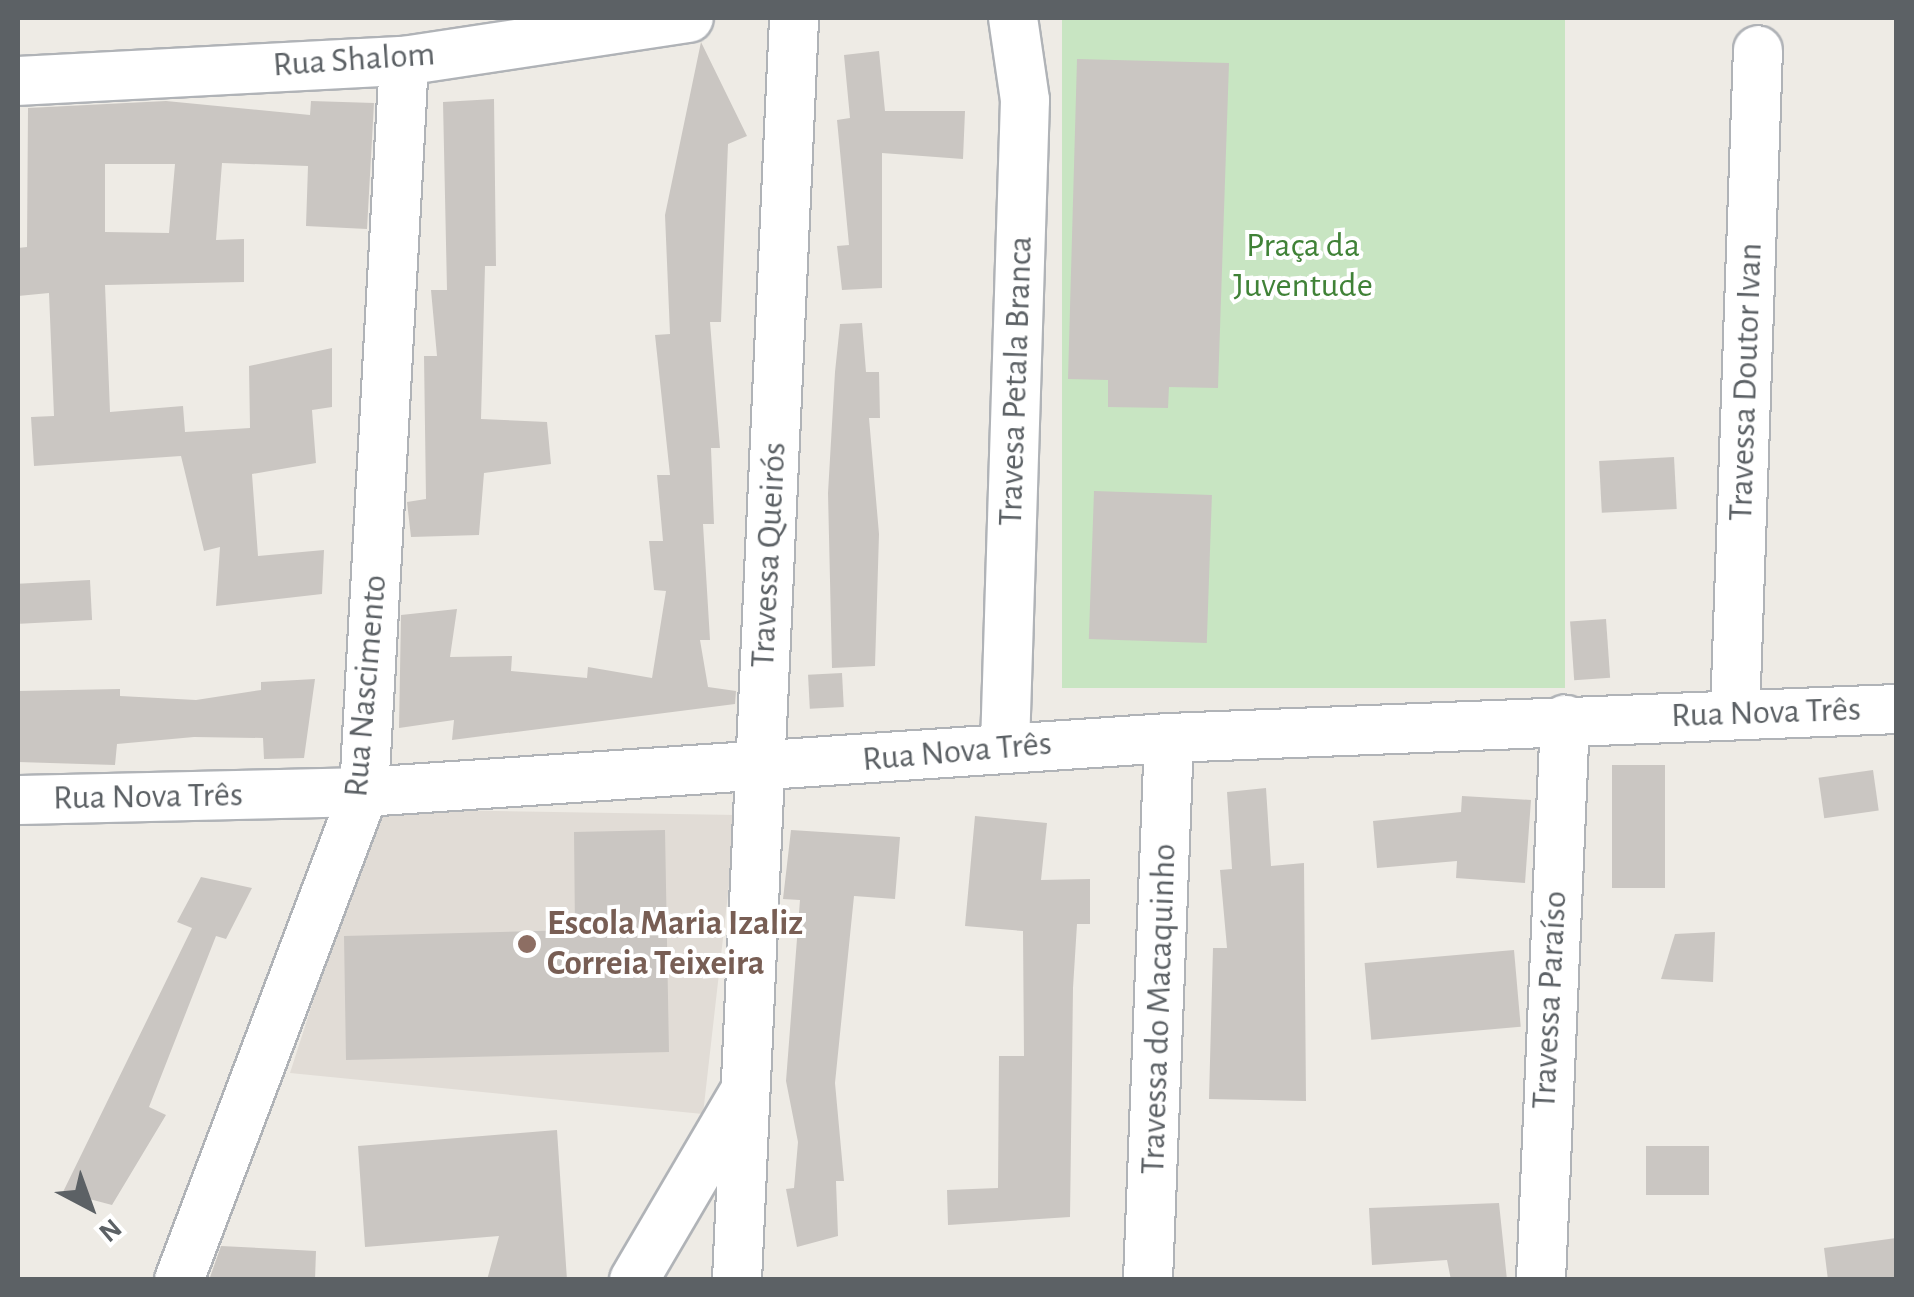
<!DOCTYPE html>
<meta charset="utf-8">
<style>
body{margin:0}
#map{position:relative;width:1914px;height:1297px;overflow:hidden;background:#eeebe5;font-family:"Alegreya Sans",sans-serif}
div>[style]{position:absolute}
.education>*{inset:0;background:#e1dcd6}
.green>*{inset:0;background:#c8e5c2;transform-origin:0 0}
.building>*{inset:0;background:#cac6c2;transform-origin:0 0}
.roads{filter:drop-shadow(2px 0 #b0b3b7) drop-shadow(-2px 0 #b0b3b7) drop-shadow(0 2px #b0b3b7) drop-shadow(0 -2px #b0b3b7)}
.minor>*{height:48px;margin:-24px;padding:0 24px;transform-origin:24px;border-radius:24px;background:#fff}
.dots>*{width:28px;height:28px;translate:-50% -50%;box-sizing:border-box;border:5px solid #fff;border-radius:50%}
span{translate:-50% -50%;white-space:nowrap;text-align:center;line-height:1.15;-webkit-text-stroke:8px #fff;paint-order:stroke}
.street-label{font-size:35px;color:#5c6165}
.park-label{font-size:35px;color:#408237}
.education-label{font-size:35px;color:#785e54;font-weight:700}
.left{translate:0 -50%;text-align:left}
.frame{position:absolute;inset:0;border:20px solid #5c6165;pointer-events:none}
.north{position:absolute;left:40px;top:1157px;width:100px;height:100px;-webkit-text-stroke:8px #fff;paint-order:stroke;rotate:139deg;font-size:28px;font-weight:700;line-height:40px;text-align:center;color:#5c6165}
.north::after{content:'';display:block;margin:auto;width:35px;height:45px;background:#5c6165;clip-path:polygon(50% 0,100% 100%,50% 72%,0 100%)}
</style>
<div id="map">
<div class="education">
<div style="clip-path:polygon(375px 809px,737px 815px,703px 1114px,290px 1073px)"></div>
</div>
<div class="green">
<div style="left:1062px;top:18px;width:503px;height:670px"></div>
</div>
<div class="building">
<div style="clip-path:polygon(701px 42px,747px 136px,728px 144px,721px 322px,710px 322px,720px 448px,711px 448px,714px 524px,703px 524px,710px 640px,700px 640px,708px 687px,736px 691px,735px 704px,452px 740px,454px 720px,399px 728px,401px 615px,457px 609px,450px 657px,512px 656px,511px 671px,587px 678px,588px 667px,652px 678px,666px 591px,654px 590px,649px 541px,663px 541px,657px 475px,670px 475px,655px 335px,670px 334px,665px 215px)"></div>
<div style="clip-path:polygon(879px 51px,885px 111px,965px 111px,963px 159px,882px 153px,882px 288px,842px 290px,837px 246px,849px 245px,837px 120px,850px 118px,844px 55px)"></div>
<div style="clip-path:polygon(1077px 59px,1229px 63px,1218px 388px,1169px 387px,1168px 408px,1108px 407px,1108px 380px,1068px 379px)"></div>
<div style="clip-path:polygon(494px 99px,496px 266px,485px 266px,481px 419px,547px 422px,551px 464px,484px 473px,479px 535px,411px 537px,407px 502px,426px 499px,424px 356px,437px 356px,431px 290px,447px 290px,443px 102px)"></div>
<div style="clip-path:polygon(evenodd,166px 101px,310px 115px,311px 101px,374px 103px,367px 229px,306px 226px,308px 166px,222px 163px,216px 240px,244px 239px,244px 282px,105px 285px,110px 412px,183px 406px,185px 432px,250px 428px,249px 366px,332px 348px,332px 407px,312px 410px,316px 463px,252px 474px,258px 556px,324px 550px,322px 594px,216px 606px,220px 547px,204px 551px,181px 456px,34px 466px,31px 417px,54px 416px,49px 293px,18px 296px,18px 248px,27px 247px,28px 108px,166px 101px,105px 164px,175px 164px,169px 233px,105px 232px,105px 164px)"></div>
<div style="clip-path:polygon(862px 323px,866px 372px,879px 372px,880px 418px,869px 418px,879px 534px,875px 666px,832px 668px,828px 493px,835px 372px,840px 324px)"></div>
<div style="left:1674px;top:457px;width:52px;height:75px;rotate:87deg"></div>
<div style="left:1094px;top:491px;width:118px;height:148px;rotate:2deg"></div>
<div style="left:90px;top:580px;width:40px;height:72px;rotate:87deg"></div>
<div style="left:1606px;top:619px;width:59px;height:36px;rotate:86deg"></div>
<div style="left:842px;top:673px;width:34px;height:34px;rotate:87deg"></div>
<div style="clip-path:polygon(315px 679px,304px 758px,264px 759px,263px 738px,194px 737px,117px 744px,115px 765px,18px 762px,18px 691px,120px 689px,120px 696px,196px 700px,261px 690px,261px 682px)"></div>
<div style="left:1612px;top:765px;width:53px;height:123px"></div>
<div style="left:1873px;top:770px;width:41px;height:55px;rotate:82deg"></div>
<div style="clip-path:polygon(1266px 788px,1271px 866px,1304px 863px,1306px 1101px,1209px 1099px,1213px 948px,1227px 948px,1220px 870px,1232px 869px,1227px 792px)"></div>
<div style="clip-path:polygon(1462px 796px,1531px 800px,1525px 883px,1456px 878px,1457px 861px,1377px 868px,1373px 821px,1461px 812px)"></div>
<div style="clip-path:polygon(975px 816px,1047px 823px,1041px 880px,1090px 879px,1090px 924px,1077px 924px,1073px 988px,1070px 1217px,948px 1225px,947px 1190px,998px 1188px,999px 1056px,1024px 1056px,1023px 931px,965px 926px)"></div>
<div style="clip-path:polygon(665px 830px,669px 1052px,346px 1060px,344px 936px,575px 930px,574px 832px)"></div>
<div style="clip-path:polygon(791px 830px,900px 837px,895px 899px,854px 896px,835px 1083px,844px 1181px,836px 1181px,838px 1236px,797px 1247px,786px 1189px,794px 1188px,798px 1142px,786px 1081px,800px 900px,783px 899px)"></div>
<div style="clip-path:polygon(201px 877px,252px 888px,226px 939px,216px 936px,149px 1107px,166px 1115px,112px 1205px,63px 1192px,192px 928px,177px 922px)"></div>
<div style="clip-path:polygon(1715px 932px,1713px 982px,1661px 979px,1675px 934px)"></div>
<div style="left:1514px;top:950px;width:77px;height:150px;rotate:85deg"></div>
<div style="clip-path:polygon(557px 1130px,567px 1280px,487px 1280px,499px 1236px,365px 1247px,358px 1146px)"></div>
<div style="left:1646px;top:1146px;width:63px;height:49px"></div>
<div style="clip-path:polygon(1499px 1203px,1507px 1280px,1451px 1280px,1447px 1260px,1372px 1265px,1369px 1208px)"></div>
<div style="clip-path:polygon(1896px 1238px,1896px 1280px,1828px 1280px,1824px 1248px)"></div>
<div style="clip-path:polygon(221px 1246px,316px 1251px,315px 1280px,209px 1280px)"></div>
</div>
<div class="roads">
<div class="minor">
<div style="left:18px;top:81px;width:387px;rotate:-3deg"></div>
<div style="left:404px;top:61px;width:288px;rotate:-8.6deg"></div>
<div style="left:1735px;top:714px;width:664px;rotate:-88.02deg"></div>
<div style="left:1005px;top:747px;width:647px;rotate:-88.23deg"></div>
<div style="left:1025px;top:100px;width:83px;rotate:-98.3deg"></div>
<div style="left:18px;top:800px;width:346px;rotate:-1.3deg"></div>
<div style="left:364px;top:792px;width:807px;rotate:-3.84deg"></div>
<div style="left:1169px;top:738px;width:728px;rotate:-2.28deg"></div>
<div style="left:179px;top:1280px;width:522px;rotate:-69.24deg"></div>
<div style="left:364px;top:792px;width:732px;rotate:-86.87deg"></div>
<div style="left:634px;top:1280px;width:213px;rotate:-59.6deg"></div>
<div style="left:737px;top:1280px;width:1263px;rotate:-87.41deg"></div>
<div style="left:1148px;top:1280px;width:542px;rotate:-87.78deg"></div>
<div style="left:1541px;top:1280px;width:561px;rotate:-87.55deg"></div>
</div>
</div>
<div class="dots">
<div style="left:527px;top:944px;background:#8d6e63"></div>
</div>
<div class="street-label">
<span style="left:354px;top:60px;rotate:-4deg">Rua Shalom</span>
<span style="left:1016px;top:381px;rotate:-88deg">Travesa Petala Branca</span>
<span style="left:1746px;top:382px;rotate:-88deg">Travessa Doutor Ivan</span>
<span style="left:769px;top:555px;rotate:-87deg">Travessa Queirós</span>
<span style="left:366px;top:686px;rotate:-85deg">Rua Nascimento</span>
<span style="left:1766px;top:713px;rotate:-2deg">Rua Nova Três</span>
<span style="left:957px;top:752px;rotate:-5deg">Rua Nova Três</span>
<span style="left:148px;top:797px;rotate:-1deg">Rua Nova Três</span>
<span style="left:1550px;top:1000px;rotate:-87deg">Travessa Paraíso</span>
<span style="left:1159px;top:1009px;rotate:-88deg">Travessa do Macaquinho</span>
</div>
<div class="park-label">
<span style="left:1303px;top:266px">Praça da<br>Juventude</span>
</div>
<div class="education-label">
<span class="left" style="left:547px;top:944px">Escola Maria Izaliz<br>Correia Teixeira</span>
</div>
<div class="frame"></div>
<div class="north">N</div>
</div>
